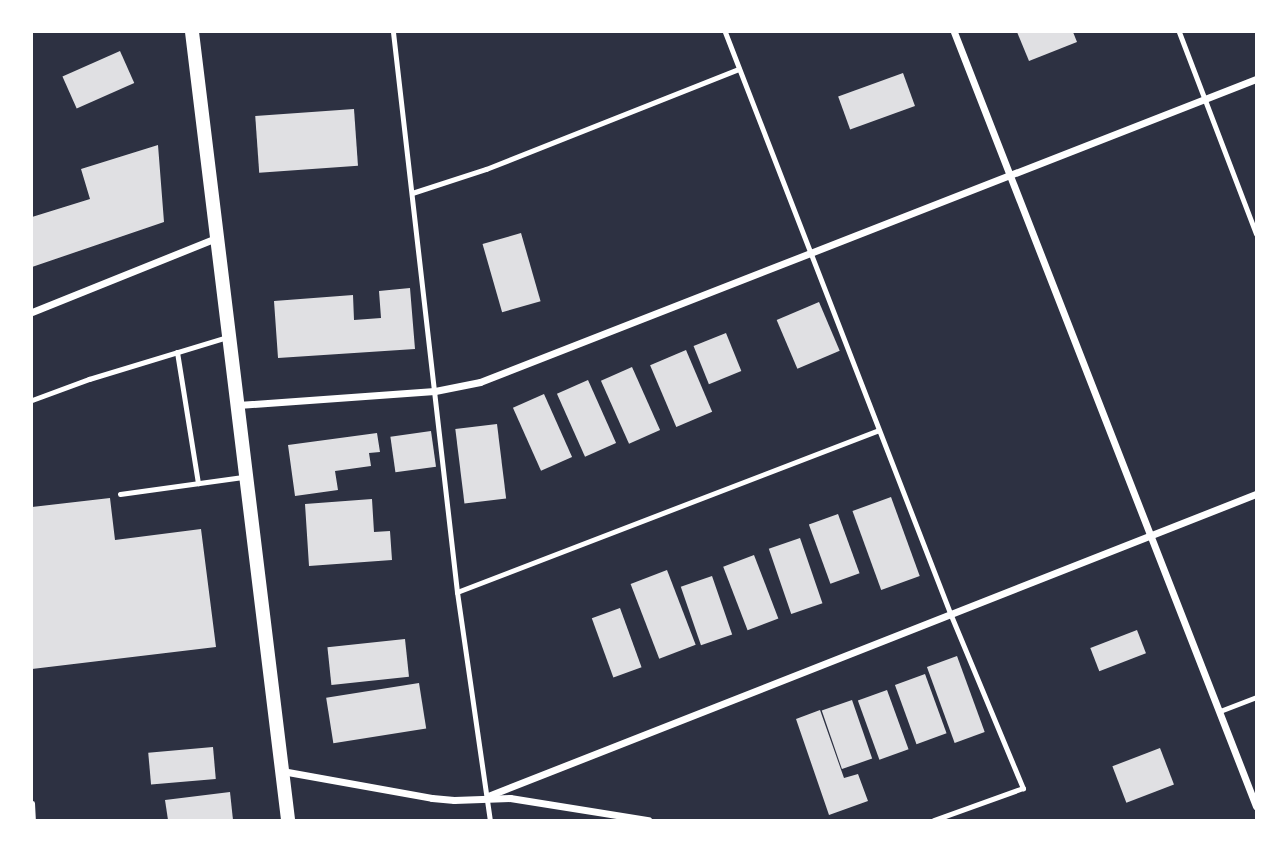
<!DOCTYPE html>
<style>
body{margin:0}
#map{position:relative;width:1288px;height:852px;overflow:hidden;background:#2d3142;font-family:"Roboto Serif",serif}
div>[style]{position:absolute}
.building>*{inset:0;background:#e0e0e3;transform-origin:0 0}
.service>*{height:5px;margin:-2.5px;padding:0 2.5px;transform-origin:2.5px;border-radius:2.5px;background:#fff}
.minor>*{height:7px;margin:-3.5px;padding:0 3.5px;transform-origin:3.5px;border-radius:3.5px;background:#fff}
.secondary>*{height:14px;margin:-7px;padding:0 7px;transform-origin:7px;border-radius:7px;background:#fff}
span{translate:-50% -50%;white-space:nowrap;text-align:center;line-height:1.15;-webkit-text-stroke:5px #fff;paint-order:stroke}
.frame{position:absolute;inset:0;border:33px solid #fff;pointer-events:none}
</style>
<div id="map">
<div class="building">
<div style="clip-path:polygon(1017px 32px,1073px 32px,1077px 42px,1029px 61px)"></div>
<div style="left:120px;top:51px;width:35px;height:63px;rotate:66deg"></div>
<div style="left:903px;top:73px;width:35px;height:69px;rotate:70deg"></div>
<div style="left:354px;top:109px;width:57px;height:99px;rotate:86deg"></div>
<div style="clip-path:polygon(158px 145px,164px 222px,32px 267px,32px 217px,90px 199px,81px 169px)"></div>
<div style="left:521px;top:233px;width:71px;height:40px;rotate:74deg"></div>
<div style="clip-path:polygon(410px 288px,415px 349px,278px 358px,274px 301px,353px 295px,354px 320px,381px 318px,379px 291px)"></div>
<div style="left:819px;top:302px;width:53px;height:46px;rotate:67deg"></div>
<div style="left:726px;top:333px;width:41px;height:35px;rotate:68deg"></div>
<div style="left:686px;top:350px;width:67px;height:39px;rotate:67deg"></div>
<div style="left:632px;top:367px;width:69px;height:34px;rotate:66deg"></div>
<div style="left:588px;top:380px;width:69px;height:34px;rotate:66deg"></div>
<div style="left:544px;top:394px;width:69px;height:34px;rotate:66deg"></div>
<div style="left:497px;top:424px;width:75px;height:42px;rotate:83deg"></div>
<div style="left:431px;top:431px;width:36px;height:41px;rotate:82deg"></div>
<div style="clip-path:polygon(377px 433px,380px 452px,369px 453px,371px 466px,335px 471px,338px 490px,295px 496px,288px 445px)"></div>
<div style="left:891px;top:497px;width:84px;height:41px;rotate:70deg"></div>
<div style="clip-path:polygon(110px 498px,115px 540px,201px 529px,216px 647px,32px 669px,32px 507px)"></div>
<div style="clip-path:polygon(372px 499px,374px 532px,390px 531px,392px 560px,309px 566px,305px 504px)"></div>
<div style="left:838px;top:514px;width:63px;height:31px;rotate:70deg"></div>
<div style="left:800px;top:538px;width:69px;height:33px;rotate:71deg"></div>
<div style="left:754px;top:555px;width:68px;height:33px;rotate:69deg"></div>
<div style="left:667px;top:570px;width:80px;height:39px;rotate:69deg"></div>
<div style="left:712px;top:576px;width:62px;height:33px;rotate:71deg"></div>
<div style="left:620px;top:608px;width:63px;height:30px;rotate:70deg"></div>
<div style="left:1137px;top:630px;width:25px;height:50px;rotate:69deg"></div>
<div style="left:405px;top:639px;width:38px;height:78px;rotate:84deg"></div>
<div style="left:957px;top:656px;width:81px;height:32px;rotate:70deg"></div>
<div style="left:925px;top:674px;width:63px;height:32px;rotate:70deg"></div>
<div style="left:419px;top:683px;width:46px;height:94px;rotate:81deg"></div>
<div style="left:887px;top:690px;width:63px;height:31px;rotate:70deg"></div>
<div style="left:852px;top:700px;width:62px;height:32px;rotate:71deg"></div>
<div style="clip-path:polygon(820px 710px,844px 778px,858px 774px,868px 801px,829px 815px,796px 719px)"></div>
<div style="left:213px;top:747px;width:32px;height:65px;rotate:85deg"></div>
<div style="left:1160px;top:748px;width:39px;height:51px;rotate:69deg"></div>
<div style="clip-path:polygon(230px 792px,233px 820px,168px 820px,165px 800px)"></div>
</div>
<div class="service">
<div style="left:393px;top:32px;width:564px;rotate:83.48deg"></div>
<div style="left:457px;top:592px;width:230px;rotate:81.8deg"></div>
<div style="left:725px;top:32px;width:623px;rotate:68.83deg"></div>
<div style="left:950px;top:613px;width:190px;rotate:67.4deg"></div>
<div style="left:1023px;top:788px;width:95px;rotate:160.2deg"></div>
<div style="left:1179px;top:32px;width:216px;rotate:69.1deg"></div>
<div style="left:412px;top:193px;width:78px;rotate:-18deg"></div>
<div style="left:486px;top:169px;width:272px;rotate:-21.6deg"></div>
<div style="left:177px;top:352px;width:133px;rotate:80.9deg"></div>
<div style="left:32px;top:400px;width:61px;rotate:-20.2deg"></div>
<div style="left:89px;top:379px;width:144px;rotate:-16.9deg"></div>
<div style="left:120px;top:494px;width:124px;rotate:-7.9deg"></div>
<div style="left:457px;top:592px;width:451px;rotate:-21deg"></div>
<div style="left:1220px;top:711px;width:39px;rotate:-21deg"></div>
<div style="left:32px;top:803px;width:17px;rotate:87deg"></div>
</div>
<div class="minor">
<div style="left:954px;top:32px;width:831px;rotate:68.69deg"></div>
<div style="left:32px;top:312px;width:201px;rotate:-21.9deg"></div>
<div style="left:238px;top:405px;width:197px;rotate:-4.1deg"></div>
<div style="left:435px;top:391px;width:46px;rotate:-11.3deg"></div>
<div style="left:480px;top:382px;width:833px;rotate:-21.33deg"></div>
<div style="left:282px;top:771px;width:152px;rotate:10.2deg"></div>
<div style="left:432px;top:798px;width:22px;rotate:5deg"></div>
<div style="left:454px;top:800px;width:56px;rotate:-2deg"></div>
<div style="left:510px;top:798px;width:140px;rotate:9.1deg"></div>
<div style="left:488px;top:796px;width:825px;rotate:-21.47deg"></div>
</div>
<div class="secondary">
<div style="left:192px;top:32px;width:794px;rotate:83.05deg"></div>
</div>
<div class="frame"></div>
</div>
